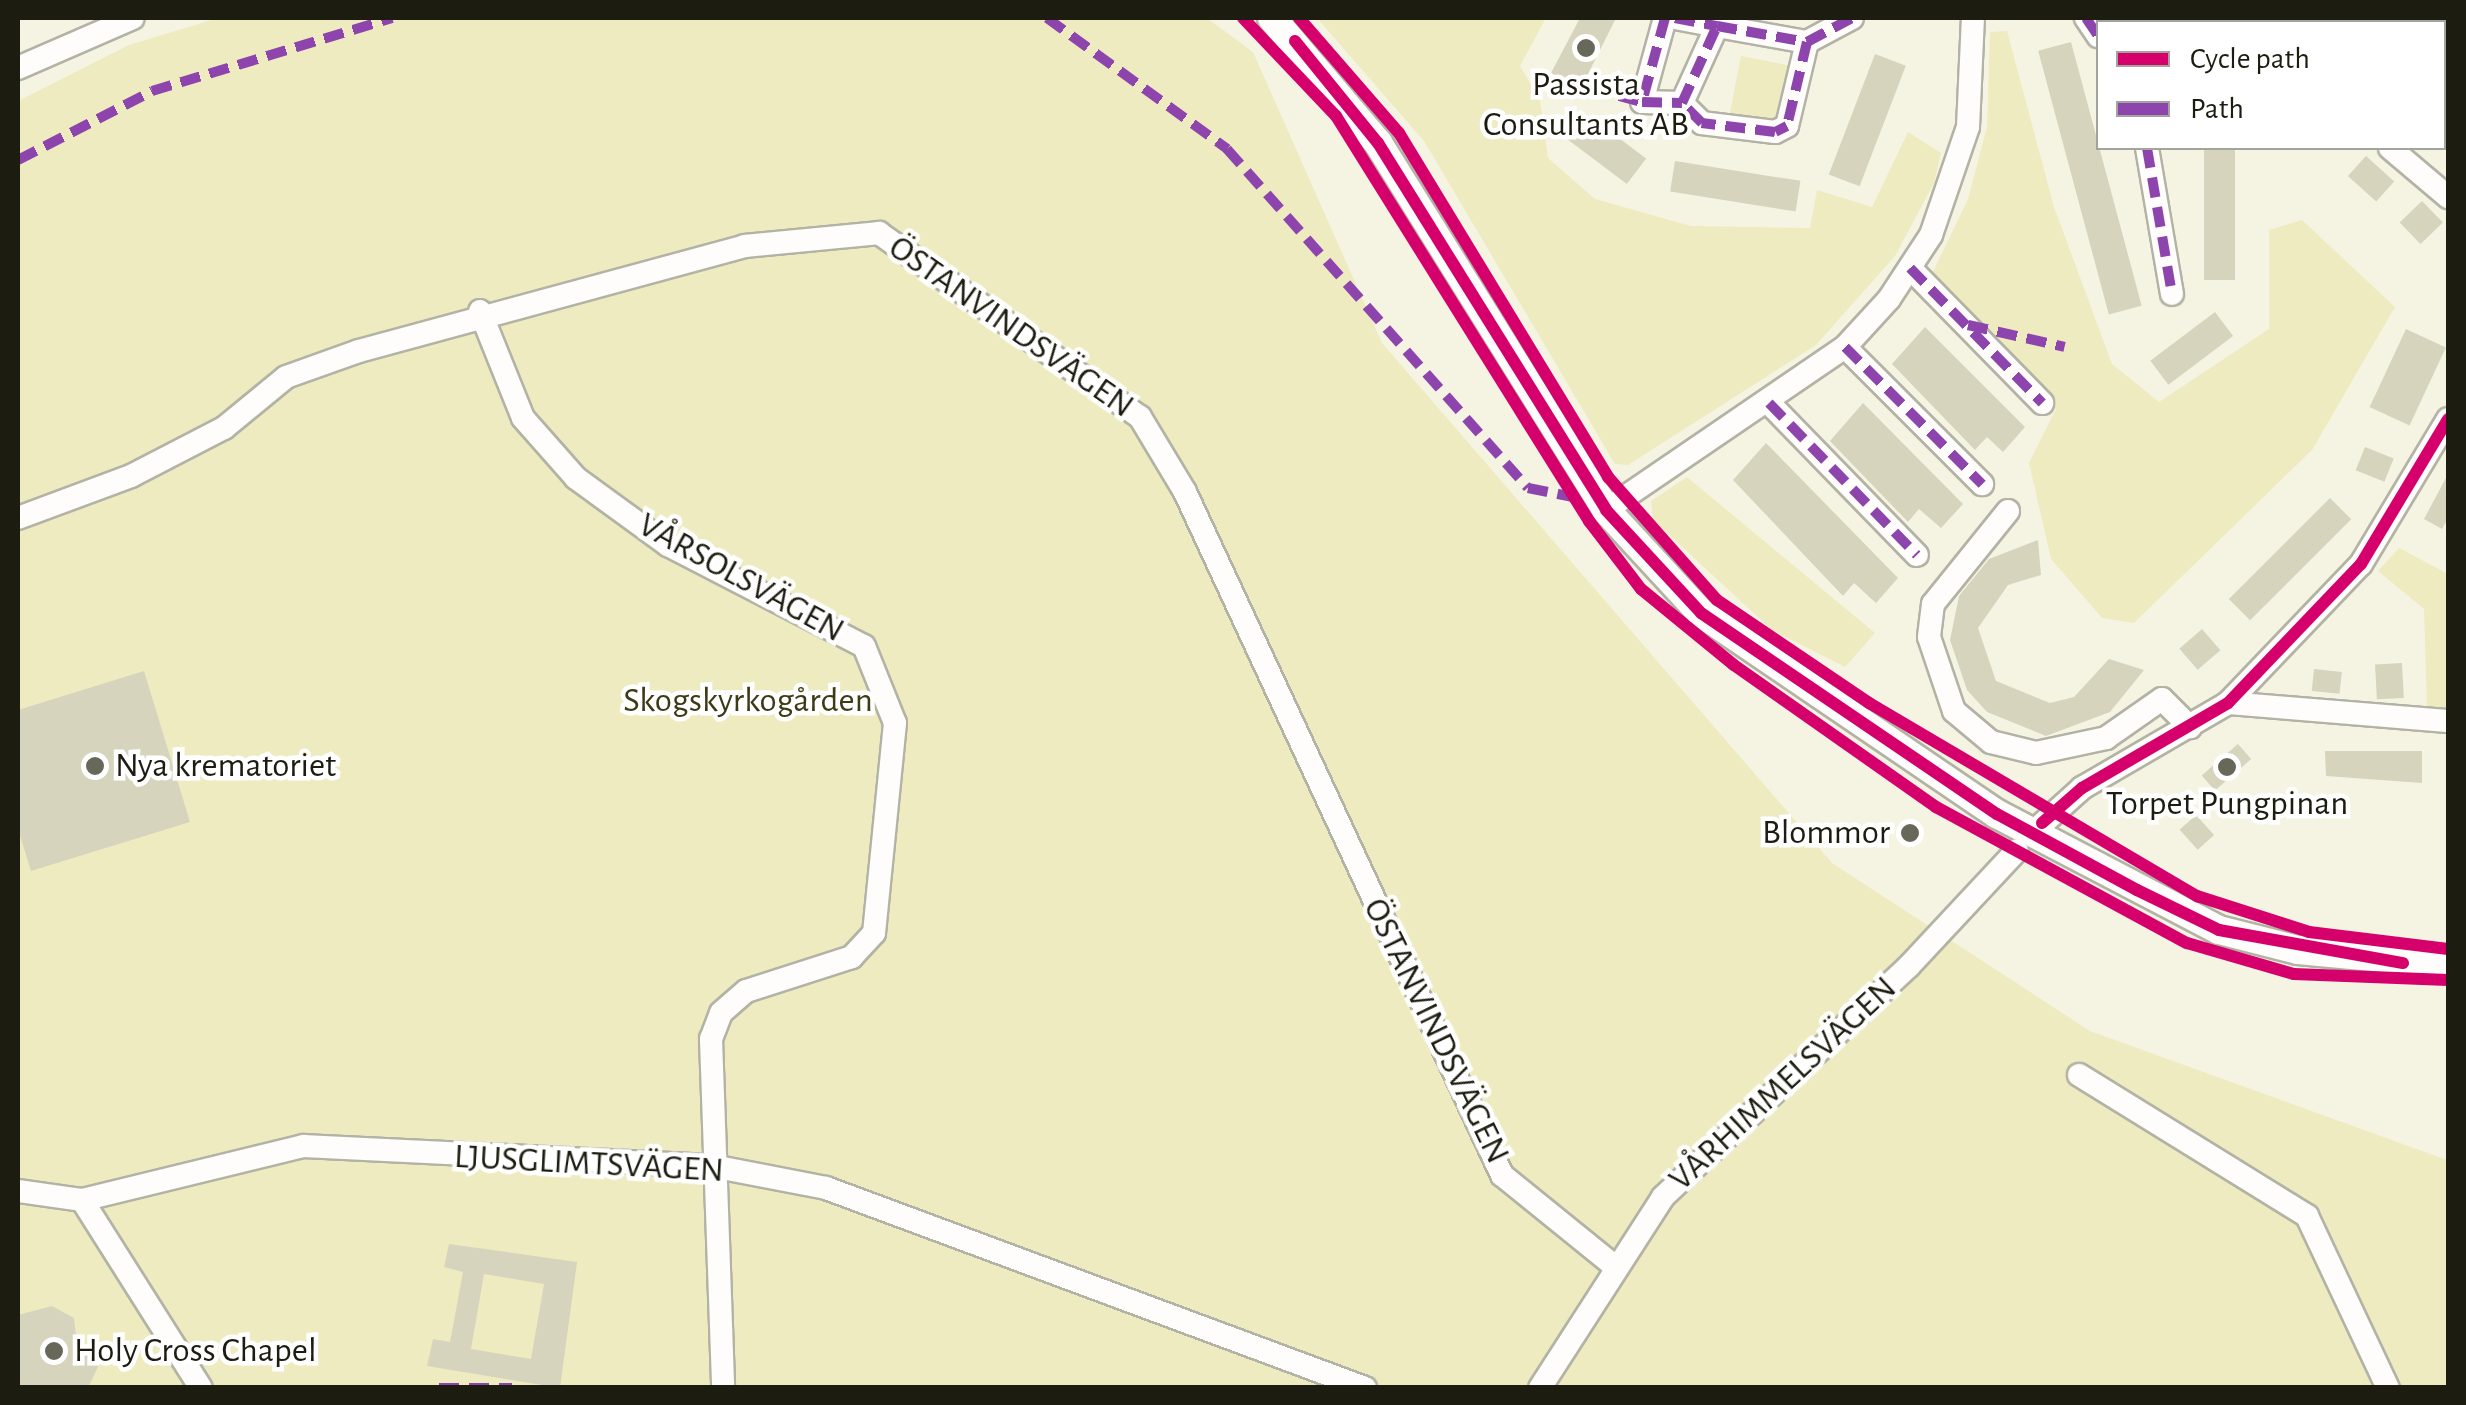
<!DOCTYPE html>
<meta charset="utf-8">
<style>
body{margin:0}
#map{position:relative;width:2466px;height:1405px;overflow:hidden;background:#f5f4e3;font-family:"Alegreya Sans",sans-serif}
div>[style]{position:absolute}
.green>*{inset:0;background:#eeebc0;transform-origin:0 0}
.building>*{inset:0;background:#d6d4bd;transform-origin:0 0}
.roads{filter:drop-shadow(2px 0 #b3b3a5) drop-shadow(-2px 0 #b3b3a5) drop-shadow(0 2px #b3b3a5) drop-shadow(0 -2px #b3b3a5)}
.minor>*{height:22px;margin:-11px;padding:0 11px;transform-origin:11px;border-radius:11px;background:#fefdfb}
.tertiary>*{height:28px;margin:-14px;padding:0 14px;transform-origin:14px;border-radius:14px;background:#fefdfb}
.quiet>*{height:10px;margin-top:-5px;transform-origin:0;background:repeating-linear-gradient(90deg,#8e44ad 0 20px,transparent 0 30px)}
.cycleway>*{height:12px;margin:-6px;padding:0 6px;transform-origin:6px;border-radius:6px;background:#d6006c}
.dots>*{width:28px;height:28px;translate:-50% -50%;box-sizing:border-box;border:5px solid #fff;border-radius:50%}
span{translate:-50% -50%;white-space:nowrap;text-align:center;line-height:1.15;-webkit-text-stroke:9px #fff;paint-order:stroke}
.poi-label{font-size:35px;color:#1c1c10}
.left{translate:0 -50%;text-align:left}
.right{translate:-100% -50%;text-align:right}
.street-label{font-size:35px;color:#1c1c10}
.park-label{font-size:35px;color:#3d3a16}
.frame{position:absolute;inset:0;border:20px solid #1c1c10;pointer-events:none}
.legend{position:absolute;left:2096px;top:20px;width:350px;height:130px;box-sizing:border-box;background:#fff;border:2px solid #a4a49f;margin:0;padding:12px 18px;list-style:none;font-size:30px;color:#1c1c10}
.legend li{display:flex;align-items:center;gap:20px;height:50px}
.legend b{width:50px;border:2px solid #a4a49f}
</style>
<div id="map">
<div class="green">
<div style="clip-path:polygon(218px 18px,1207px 18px,1253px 52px,1382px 343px,1832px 863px,2090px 1031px,2447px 1160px,2448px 1387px,18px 1388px,18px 101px,129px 45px)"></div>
<div style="clip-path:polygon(1317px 18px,1546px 18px,1520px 66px,1540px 100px,1548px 158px,1595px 199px,1691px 226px,1810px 228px,1817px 190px,1872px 207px,1908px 132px,1941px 153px,1934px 183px,1895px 256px,1816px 345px,1628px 465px,1615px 464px,1424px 141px)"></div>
<div style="clip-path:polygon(2235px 18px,2448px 18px,2448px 40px,2444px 22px)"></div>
<div style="clip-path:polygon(2007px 31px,2054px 207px,2112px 364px,2159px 402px,2269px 329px,2269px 230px,2302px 220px,2395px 307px,2312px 450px,2134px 623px,2102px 618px,2051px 559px,2029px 463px,2056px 409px,1932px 274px,1968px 199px,1987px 127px,1990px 32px)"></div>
<div style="left:1741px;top:56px;width:53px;height:59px;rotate:11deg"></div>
<div style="clip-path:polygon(1687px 477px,1875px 633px,1845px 667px,1772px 630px,1653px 520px,1651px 501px)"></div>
<div style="clip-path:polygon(2399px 548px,2448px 574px,2448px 712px,2427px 711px,2424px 609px,2378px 571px)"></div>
</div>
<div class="building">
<div style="clip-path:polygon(1580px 18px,1616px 18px,1581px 88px,1551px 73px)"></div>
<div style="left:2071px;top:42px;width:273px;height:34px;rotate:75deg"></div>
<div style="left:1875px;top:54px;width:33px;height:129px;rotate:21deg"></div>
<div style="left:1587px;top:114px;width:74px;height:32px;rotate:37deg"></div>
<div style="left:2204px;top:148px;width:31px;height:132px"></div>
<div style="left:2366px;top:156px;width:38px;height:27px;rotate:42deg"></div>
<div style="left:1675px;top:161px;width:127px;height:31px;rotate:9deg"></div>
<div style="left:2422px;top:201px;width:30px;height:31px;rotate:46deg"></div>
<div style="left:2215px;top:312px;width:30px;height:81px;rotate:53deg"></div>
<div style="clip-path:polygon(1925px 327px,2025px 427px,2003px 452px,1987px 437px,1975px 450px,1892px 364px)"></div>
<div style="left:2406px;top:329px;width:44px;height:86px;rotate:25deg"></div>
<div style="clip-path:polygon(1863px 403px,1963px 504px,1941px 528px,1919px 509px,1908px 522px,1830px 441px)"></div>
<div style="clip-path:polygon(1766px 443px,1898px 578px,1876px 603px,1854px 583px,1843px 596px,1733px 480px)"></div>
<div style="left:2365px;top:447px;width:31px;height:25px;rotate:22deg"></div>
<div style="clip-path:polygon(2448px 474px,2448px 518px,2442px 529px,2424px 519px)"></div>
<div style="left:2330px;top:498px;width:30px;height:143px;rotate:45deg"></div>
<div style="clip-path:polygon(2038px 540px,2041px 575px,2008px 585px,1978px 628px,1996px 681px,2050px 703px,2074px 697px,2109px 659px,2144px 670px,2110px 712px,2046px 736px,1987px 712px,1967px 690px,1950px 640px,1959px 596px,1989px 559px)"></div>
<div style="left:2202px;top:629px;width:28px;height:30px;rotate:49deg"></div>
<div style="left:2402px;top:663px;width:35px;height:27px;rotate:87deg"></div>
<div style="left:2314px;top:669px;width:28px;height:22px;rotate:6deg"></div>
<div style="clip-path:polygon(144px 671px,190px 822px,31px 871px,18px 829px,18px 710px)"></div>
<div style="left:2238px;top:744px;width:20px;height:48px;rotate:49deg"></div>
<div style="clip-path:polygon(2325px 751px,2422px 751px,2422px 783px,2326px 776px)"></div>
<div style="left:2196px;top:815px;width:27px;height:22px;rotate:48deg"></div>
<div style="clip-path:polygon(evenodd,449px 1244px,577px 1262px,560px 1388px,427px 1366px,433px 1339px,450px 1342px,463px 1272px,444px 1267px,449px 1244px,484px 1274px,544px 1284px,531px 1359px,471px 1349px,484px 1274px)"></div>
<div style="clip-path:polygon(52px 1306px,74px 1318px,77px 1344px,102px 1358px,88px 1388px,18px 1388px,18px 1315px)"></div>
</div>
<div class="roads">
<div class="minor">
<div style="left:1665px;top:18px;width:87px;rotate:105.3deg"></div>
<div style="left:1642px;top:102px;width:40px;rotate:1.4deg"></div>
<div style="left:1675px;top:18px;width:43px;rotate:10.8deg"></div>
<div style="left:2086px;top:18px;width:22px;rotate:56deg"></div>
<div style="left:1807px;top:42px;width:86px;rotate:103.4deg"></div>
<div style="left:1787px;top:126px;width:13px;rotate:153deg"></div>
<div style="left:1775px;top:132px;width:74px;rotate:-173deg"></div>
<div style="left:1702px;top:123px;width:28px;rotate:-135deg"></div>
<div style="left:1682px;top:103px;width:85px;rotate:-65.6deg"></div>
<div style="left:1717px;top:26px;width:91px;rotate:10.1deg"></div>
<div style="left:1807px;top:42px;width:51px;rotate:-28.1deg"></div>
<div style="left:18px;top:68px;width:125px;rotate:-23.5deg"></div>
<div style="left:2147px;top:148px;width:148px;rotate:80.3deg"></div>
<div style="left:2390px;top:148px;width:76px;rotate:40.2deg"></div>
<div style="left:1910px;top:268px;width:189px;rotate:45.6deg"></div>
<div style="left:480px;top:311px;width:115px;rotate:68.1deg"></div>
<div style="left:523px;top:418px;width:80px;rotate:48.5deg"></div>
<div style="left:576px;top:478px;width:114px;rotate:36.1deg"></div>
<div style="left:668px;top:545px;width:220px;rotate:27.3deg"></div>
<div style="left:864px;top:646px;width:83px;rotate:68.1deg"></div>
<div style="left:895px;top:723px;width:211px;rotate:95.7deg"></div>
<div style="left:874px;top:933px;width:33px;rotate:133deg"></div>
<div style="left:852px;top:957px;width:111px;rotate:162.2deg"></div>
<div style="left:746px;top:991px;width:33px;rotate:139deg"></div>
<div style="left:721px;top:1013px;width:28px;rotate:111deg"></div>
<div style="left:711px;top:1039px;width:349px;rotate:88deg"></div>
<div style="left:1845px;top:347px;width:194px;rotate:45deg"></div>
<div style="left:1769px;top:403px;width:212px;rotate:45.8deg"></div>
<div style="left:1606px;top:510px;width:289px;rotate:-34.3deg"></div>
<div style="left:1845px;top:347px;width:65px;rotate:-47.5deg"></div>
<div style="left:1889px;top:299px;width:77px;rotate:-56.7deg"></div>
<div style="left:1931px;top:235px;width:114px;rotate:-71.1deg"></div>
<div style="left:1968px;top:127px;width:109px;rotate:-87.4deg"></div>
<div style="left:2008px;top:511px;width:119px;rotate:128.9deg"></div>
<div style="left:1933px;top:604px;width:33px;rotate:97deg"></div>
<div style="left:1929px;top:637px;width:78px;rotate:71.3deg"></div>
<div style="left:1954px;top:711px;width:48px;rotate:40deg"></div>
<div style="left:1991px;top:742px;width:46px;rotate:13.7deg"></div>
<div style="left:2036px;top:753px;width:72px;rotate:-12.1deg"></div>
<div style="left:2106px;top:738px;width:68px;rotate:-34.9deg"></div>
<div style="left:2162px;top:699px;width:40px;rotate:45deg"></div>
<div style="left:18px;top:518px;width:121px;rotate:-20.4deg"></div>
<div style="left:131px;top:476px;width:105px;rotate:-27.3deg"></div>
<div style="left:224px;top:428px;width:80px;rotate:-39.4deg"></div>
<div style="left:286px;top:377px;width:77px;rotate:-19.6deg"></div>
<div style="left:359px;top:351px;width:400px;rotate:-15.2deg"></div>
<div style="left:745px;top:246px;width:135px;rotate:-5.5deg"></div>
<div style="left:879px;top:233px;width:319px;rotate:35.2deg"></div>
<div style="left:1140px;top:417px;width:87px;rotate:59deg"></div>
<div style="left:1185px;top:492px;width:753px;rotate:65.1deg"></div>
<div style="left:1502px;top:1175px;width:143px;rotate:39deg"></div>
<div style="left:2228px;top:703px;width:221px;rotate:4.7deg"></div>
<div style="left:2031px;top:834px;width:69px;rotate:-42deg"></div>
<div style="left:2082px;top:788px;width:169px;rotate:-30.2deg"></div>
<div style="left:2228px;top:703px;width:192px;rotate:-46.3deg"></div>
<div style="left:2361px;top:564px;width:169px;rotate:-59deg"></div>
<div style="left:2079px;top:1075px;width:268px;rotate:31.7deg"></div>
<div style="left:2307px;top:1216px;width:190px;rotate:64.8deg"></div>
<div style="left:18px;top:1191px;width:65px;rotate:8deg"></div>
<div style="left:82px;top:1200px;width:222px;rotate:57.7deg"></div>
<div style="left:82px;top:1200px;width:228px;rotate:-13.7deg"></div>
<div style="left:304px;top:1146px;width:408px;rotate:2.8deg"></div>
<div style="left:712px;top:1166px;width:116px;rotate:10.9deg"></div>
<div style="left:826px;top:1188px;width:575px;rotate:20.36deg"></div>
<div style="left:1540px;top:1388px;width:227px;rotate:-57.2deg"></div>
<div style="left:1663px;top:1197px;width:337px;rotate:-43.2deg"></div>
<div style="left:1909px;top:966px;width:158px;rotate:-47deg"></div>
</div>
<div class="tertiary">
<div style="left:1272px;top:18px;width:164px;rotate:49.7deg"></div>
<div style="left:1378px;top:143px;width:432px;rotate:58.1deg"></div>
<div style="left:1606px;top:510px;width:140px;rotate:47.3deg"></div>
<div style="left:1701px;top:613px;width:358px;rotate:34.2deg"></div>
<div style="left:1997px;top:814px;width:250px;rotate:27.6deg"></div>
<div style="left:2219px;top:930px;width:81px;rotate:14.2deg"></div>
<div style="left:2298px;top:950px;width:151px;rotate:5.3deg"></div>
</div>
</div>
<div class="quiet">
<div style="left:1047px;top:18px;width:223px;rotate:36deg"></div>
<div style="left:1227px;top:149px;width:453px;rotate:48.4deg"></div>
<div style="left:1528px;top:488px;width:46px;rotate:11.3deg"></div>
<div style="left:1665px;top:18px;width:87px;rotate:105.3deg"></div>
<div style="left:1642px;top:102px;width:40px;rotate:1.4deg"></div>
<div style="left:1675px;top:18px;width:43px;rotate:10.8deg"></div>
<div style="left:2086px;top:18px;width:22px;rotate:56deg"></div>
<div style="left:1807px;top:42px;width:86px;rotate:103.4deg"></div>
<div style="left:1787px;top:126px;width:13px;rotate:153deg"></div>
<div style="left:1775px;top:132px;width:74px;rotate:-173deg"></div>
<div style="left:1702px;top:123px;width:28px;rotate:-135deg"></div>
<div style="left:1682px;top:103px;width:85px;rotate:-65.6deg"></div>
<div style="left:1717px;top:26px;width:91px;rotate:10.1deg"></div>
<div style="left:1807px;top:42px;width:51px;rotate:-28.1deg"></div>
<div style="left:1619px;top:96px;width:24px;rotate:15deg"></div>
<div style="left:2147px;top:148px;width:148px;rotate:80.3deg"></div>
<div style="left:18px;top:160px;width:151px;rotate:-27.2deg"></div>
<div style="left:152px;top:91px;width:251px;rotate:-16.9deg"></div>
<div style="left:1910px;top:268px;width:189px;rotate:45.6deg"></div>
<div style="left:1968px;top:325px;width:99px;rotate:12.8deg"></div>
<div style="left:1845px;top:347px;width:194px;rotate:45deg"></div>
<div style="left:1769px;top:403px;width:212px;rotate:45.8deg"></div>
<div style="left:439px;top:1388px;width:73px"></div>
</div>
<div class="cycleway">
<div style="left:1243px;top:18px;width:135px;rotate:46.5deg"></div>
<div style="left:1336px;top:116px;width:478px;rotate:58deg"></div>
<div style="left:1589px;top:521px;width:86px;rotate:52.6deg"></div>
<div style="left:1641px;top:589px;width:120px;rotate:39.3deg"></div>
<div style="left:1734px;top:665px;width:247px;rotate:35.1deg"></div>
<div style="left:1936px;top:807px;width:285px;rotate:28.5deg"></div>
<div style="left:2187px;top:943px;width:111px;rotate:16.2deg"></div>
<div style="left:2294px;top:974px;width:154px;rotate:2.2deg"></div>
<div style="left:1299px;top:18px;width:152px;rotate:49deg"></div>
<div style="left:1399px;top:133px;width:403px;rotate:58.7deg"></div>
<div style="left:1608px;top:477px;width:164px;rotate:48.5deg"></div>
<div style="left:1717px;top:600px;width:184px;rotate:34.1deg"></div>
<div style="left:1869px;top:703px;width:381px;rotate:30.5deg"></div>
<div style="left:2197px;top:896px;width:118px;rotate:17.8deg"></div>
<div style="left:2309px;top:932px;width:140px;rotate:7deg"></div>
<div style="left:1295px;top:41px;width:132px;rotate:50.9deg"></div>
<div style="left:1378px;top:143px;width:432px;rotate:58.1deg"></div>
<div style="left:1606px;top:510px;width:140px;rotate:47.3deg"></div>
<div style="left:1701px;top:613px;width:358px;rotate:34.2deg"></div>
<div style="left:1997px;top:814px;width:159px;rotate:28.5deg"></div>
<div style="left:2137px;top:890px;width:91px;rotate:26deg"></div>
<div style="left:2219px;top:930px;width:187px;rotate:10.2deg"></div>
<div style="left:2042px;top:823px;width:53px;rotate:-41.2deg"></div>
<div style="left:2082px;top:788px;width:169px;rotate:-30.2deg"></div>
<div style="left:2228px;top:703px;width:192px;rotate:-46.3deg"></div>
<div style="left:2361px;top:564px;width:169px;rotate:-59deg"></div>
</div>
<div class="dots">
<div style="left:1586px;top:48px;background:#68685a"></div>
<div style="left:95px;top:766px;background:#68685a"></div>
<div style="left:2227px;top:767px;background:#68685a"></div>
<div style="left:1910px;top:833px;background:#68685a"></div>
<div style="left:54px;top:1351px;background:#68685a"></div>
</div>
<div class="poi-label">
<span style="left:1586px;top:105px">Passista<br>Consultants AB</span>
<span class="left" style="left:115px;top:766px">Nya krematoriet</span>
<span style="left:2227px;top:804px">Torpet Pungpinan</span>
<span class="right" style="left:1890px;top:833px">Blommor</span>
<span class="left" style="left:74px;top:1351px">Holy Cross Chapel</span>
</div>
<div class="street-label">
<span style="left:1011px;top:327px;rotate:35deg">ÖSTANVINDSVÄGEN</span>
<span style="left:741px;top:578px;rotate:29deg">VÅRSOLSVÄGEN</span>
<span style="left:1436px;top:1031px;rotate:64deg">ÖSTANVINDSVÄGEN</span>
<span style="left:1783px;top:1084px;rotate:-43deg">VÅRHIMMELSVÄGEN</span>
<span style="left:589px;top:1164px;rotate:3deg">LJUSGLIMTSVÄGEN</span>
</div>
<div class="park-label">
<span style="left:748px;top:701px">Skogskyrkogården</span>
</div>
<div class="frame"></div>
<ul class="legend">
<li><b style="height:12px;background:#d6006c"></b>Cycle path</li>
<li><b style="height:12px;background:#8e44ad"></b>Path</li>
</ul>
</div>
